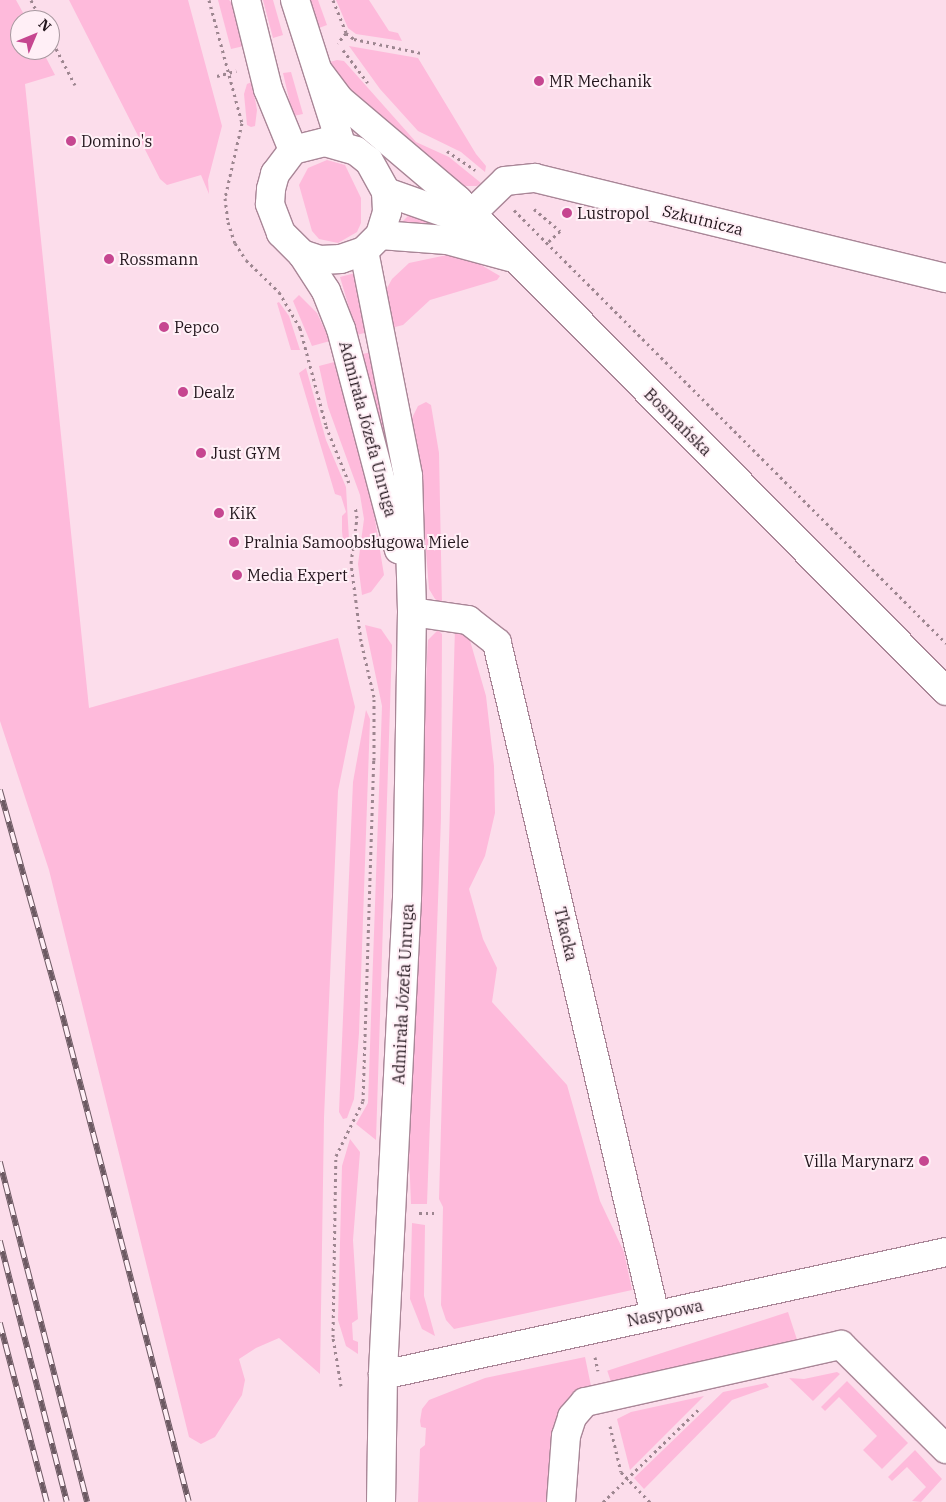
<!DOCTYPE html>
<meta charset="utf-8">
<style>
body{margin:0}
#map{position:relative;width:946px;height:1502px;overflow:hidden;background:#fcddeb;font-family:"IBM Plex Serif",serif}
div>[style]{position:absolute}
.green>*{inset:0;background:#febadb;transform-origin:0 0}
.path>*{height:3px;margin-top:-1.5px;transform-origin:0;background:repeating-linear-gradient(90deg,#9d8690 0 2.5px,transparent 0 6.5px)}
.roads{filter:drop-shadow(1px 0 #a98697) drop-shadow(-1px 0 #a98697) drop-shadow(0 1px #a98697) drop-shadow(0 -1px #a98697)}
.minor>*{height:28px;margin:-14px;padding:0 14px;transform-origin:14px;border-radius:14px;background:#fff}
.rail>*{height:5.5px;margin-top:-2.75px;transform-origin:0;background:repeating-linear-gradient(90deg,#ffeff6 0 11px,#6d5a63 0 22px);box-sizing:border-box;border-block:1px solid #6d5a63}
.dots>*{width:14px;height:14px;translate:-50% -50%;box-sizing:border-box;border:2px solid #ffeff6;border-radius:50%}
span{translate:-50% -50%;white-space:nowrap;text-align:center;line-height:1.15;-webkit-text-stroke:4px #ffeff6;paint-order:stroke}
.poi-label{font-size:16px;color:#22151c}
.left{translate:0 -50%;text-align:left}
.right{translate:-100% -50%;text-align:right}
.street-label{font-size:16px;color:#22151c}
.north{position:absolute;left:10px;top:10px;width:50px;height:50px;box-sizing:border-box;background:#ffeff6;border:1px solid #a7989f;border-radius:50%;rotate:45deg;font-size:14px;font-weight:700;line-height:20px;text-align:center;color:#22151c}
.north::after{content:'';display:block;margin:auto;width:18px;height:22px;background:#c64690;clip-path:polygon(50% 0,100% 100%,50% 72%,0 100%)}
</style>
<div id="map">
<div class="green">
<div style="clip-path:polygon(0 0,16px 0,27px 20px,20px 20px,20px 50px,42px 50px,55px 75px,25px 84px,89px 708px,338px 638px,355px 707px,338px 791px,324px 1118px,320px 1374px,279px 1338px,256px 1348px,239px 1359px,245px 1380px,242px 1395px,215px 1437px,201px 1444px,189px 1437px,49px 870px,0 721px)"></div>
<div style="clip-path:polygon(69px 0,188px 0,222px 126px,208px 180px,209px 194px,201px 175px,167px 185px,160px 179px)"></div>
<div style="clip-path:polygon(218px 0,229px 0,234px 5px,244px 46px,231px 49px)"></div>
<div style="clip-path:polygon(263px 0,273px 0,283px 35px,273px 38px)"></div>
<div style="clip-path:polygon(310px 0,318px 0,327px 25px,319px 28px)"></div>
<div style="clip-path:polygon(336px 0,369px 0,389px 31px,398px 33px,402px 41px,356px 34px,348px 28px)"></div>
<div style="clip-path:polygon(349px 46px,418px 58px,476px 154px,486px 166px,485px 172px,461px 152px,418px 131px,380px 89px)"></div>
<div style="clip-path:polygon(337px 60px,344px 61px,416px 142px,449px 157px,481px 183px,477px 186px,458px 186px,346px 94px,330px 62px)"></div>
<div style="clip-path:polygon(291px 72px,303px 114px,293px 116px,283px 73px)"></div>
<div style="clip-path:polygon(252px 82px,257px 110px,255px 126px,251px 127px,247px 125px,244px 94px,247px 84px)"></div>
<div style="clip-path:polygon(327px 160px,345px 165px,361px 198px,361px 223px,357px 232px,338px 243px,319px 239px,312px 231px,299px 185px,308px 168px)"></div>
<div style="clip-path:polygon(408px 216px,426px 217px,457px 227px,405px 230px,402px 222px)"></div>
<div style="clip-path:polygon(447px 255px,469px 258px,500px 276px,497px 280px,430px 300px,403px 325px,391px 328px,386px 290px,392px 279px,409px 263px)"></div>
<div style="clip-path:polygon(359px 272px,371px 331px,357px 335px,340px 277px)"></div>
<div style="clip-path:polygon(299px 295px,317px 313px,330px 341px,312px 346px,293px 301px)"></div>
<div style="clip-path:polygon(279px 302px,289px 316px,300px 350px,291px 350px,277px 303px)"></div>
<div style="clip-path:polygon(374px 352px,395px 476px,391px 474px,361px 354px)"></div>
<div style="clip-path:polygon(338px 361px,365px 458px,384px 575px,371px 592px,362px 595px,358px 564px,364px 519px,360px 495px,328px 407px,319px 366px)"></div>
<div style="clip-path:polygon(306px 368px,326px 440px,346px 487px,349px 540px,343px 541px,342px 531px,342px 516px,346px 512px,341px 496px,335px 494px,299px 373px)"></div>
<div style="clip-path:polygon(426px 402px,431px 405px,439px 453px,442px 603px,435px 599px,429px 589px,419px 463px,412px 418px,418px 406px)"></div>
<div style="clip-path:polygon(365px 625px,381px 629px,392px 645px,376px 1140px,356px 1124px,368px 1103px,382px 706px)"></div>
<div style="clip-path:polygon(455px 627px,469px 637px,486px 696px,494px 766px,495px 813px,485px 856px,469px 889px,483px 939px,497px 968px,492px 1002px,567px 1085px,600px 1201px,624px 1252px,632px 1290px,454px 1329px,446px 1320px,441px 1305px,443px 1207px,439px 1199px)"></div>
<div style="clip-path:polygon(438px 630px,442px 634px,441px 818px,427px 1204px,411px 1204px,409px 1154px,427px 657px,428px 640px)"></div>
<div style="clip-path:polygon(366px 710px,370px 719px,359px 1033px,354px 1099px,347px 1118px,343px 1119px,339px 1112px,353px 782px)"></div>
<div style="clip-path:polygon(350px 1139px,360px 1152px,353px 1240px,358px 1319px,352px 1323px,353px 1340px,358px 1342px,358px 1354px,346px 1346px,338px 1320px,342px 1166px)"></div>
<div style="clip-path:polygon(412px 1223px,425px 1225px,424px 1296px,435px 1336px,422px 1329px,410px 1299px)"></div>
<div style="left:788px;top:1312px;width:29px;height:190px;rotate:72deg"></div>
<div style="clip-path:polygon(585px 1357px,591px 1386px,580px 1391px,555px 1425px,547px 1502px,418px 1502px,420px 1449px,425px 1445px,426px 1428px,421px 1427px,420px 1421px,422px 1409px,429px 1400px,485px 1378px)"></div>
<div style="clip-path:polygon(837px 1372px,840px 1374px,813px 1401px,789px 1378px,804px 1379px)"></div>
<div style="clip-path:polygon(847px 1381px,908px 1443px,882px 1469px,863px 1450px,877px 1436px,839px 1397px,825px 1411px,821px 1407px)"></div>
<div style="clip-path:polygon(766px 1383px,769px 1387px,732px 1400px,644px 1489px,634px 1478px,723px 1392px)"></div>
<div style="clip-path:polygon(704px 1396px,630px 1470px,617px 1419px,631px 1412px)"></div>
<div style="clip-path:polygon(915px 1450px,942px 1479px,921px 1502px,912px 1501px,926px 1487px,907px 1467px,892px 1481px,888px 1477px)"></div>
</div>
<div class="path">
<div style="left:31px;top:0;width:22px;rotate:63deg"></div>
<div style="left:209px;top:0;width:127px;rotate:75deg"></div>
<div style="left:242px;top:123px;width:77px;rotate:102.8deg"></div>
<div style="left:225px;top:198px;width:24px;rotate:83deg"></div>
<div style="left:228px;top:222px;width:22px;rotate:72deg"></div>
<div style="left:235px;top:243px;width:20px;rotate:57deg"></div>
<div style="left:246px;top:260px;width:46px;rotate:44.1deg"></div>
<div style="left:279px;top:292px;width:42px;rotate:59.7deg"></div>
<div style="left:300px;top:328px;width:101px;rotate:75.1deg"></div>
<div style="left:326px;top:426px;width:61px;rotate:68deg"></div>
<div style="left:333px;top:0;width:35px;rotate:68deg"></div>
<div style="left:346px;top:33px;width:13px;rotate:129deg"></div>
<div style="left:346px;top:33px;width:10px;rotate:37deg"></div>
<div style="left:354px;top:39px;width:68px;rotate:11.8deg"></div>
<div style="left:50px;top:37px;width:54px;rotate:62.5deg"></div>
<div style="left:343px;top:50px;width:41px;rotate:52.9deg"></div>
<div style="left:217px;top:76px;width:20px;rotate:-15deg"></div>
<div style="left:447px;top:151px;width:34px;rotate:34deg"></div>
<div style="left:534px;top:209px;width:34px;rotate:40deg"></div>
<div style="left:560px;top:231px;width:18px;rotate:137deg"></div>
<div style="left:514px;top:210px;width:612px;rotate:45.07deg"></div>
<div style="left:419px;top:1213px;width:15px"></div>
<div style="left:595px;top:1357px;width:14px;rotate:78deg"></div>
<div style="left:341px;top:1386px;width:50px;rotate:-99.3deg"></div>
<div style="left:333px;top:1337px;width:181px;rotate:-89.1deg"></div>
<div style="left:336px;top:1156px;width:61px;rotate:-63.9deg"></div>
<div style="left:363px;top:1101px;width:341px;rotate:-88.2deg"></div>
<div style="left:374px;top:760px;width:63px;rotate:-90deg"></div>
<div style="left:374px;top:697px;width:57px;rotate:-103.1deg"></div>
<div style="left:361px;top:641px;width:79px;rotate:-97.3deg"></div>
<div style="left:351px;top:563px;width:45px;rotate:-82.4deg"></div>
<div style="left:357px;top:518px;width:12px;rotate:-99deg"></div>
<div style="left:610px;top:1426px;width:47px;rotate:76.6deg"></div>
<div style="left:621px;top:1472px;width:42px;rotate:46deg"></div>
<div style="left:603px;top:1502px;width:136px;rotate:-44.1deg"></div>
</div>
<div class="roads">
<div class="minor">
<div style="left:246px;top:0;width:92px;rotate:76.1deg"></div>
<div style="left:268px;top:89px;width:66px;rotate:67.7deg"></div>
<div style="left:295px;top:0;width:151px;rotate:72.3deg"></div>
<div style="left:318px;top:71px;width:36px;rotate:53deg"></div>
<div style="left:340px;top:100px;width:155px;rotate:40.3deg"></div>
<div style="left:458px;top:200px;width:692px;rotate:45.18deg"></div>
<div style="left:325px;top:142px;width:32px;rotate:16deg"></div>
<div style="left:356px;top:151px;width:16px;rotate:38deg"></div>
<div style="left:369px;top:161px;width:35px;rotate:61deg"></div>
<div style="left:386px;top:192px;width:20px;rotate:87deg"></div>
<div style="left:387px;top:212px;width:24px;rotate:107deg"></div>
<div style="left:380px;top:235px;width:23px;rotate:135deg"></div>
<div style="left:364px;top:251px;width:24px;rotate:161deg"></div>
<div style="left:341px;top:259px;width:21px;rotate:177deg"></div>
<div style="left:320px;top:260px;width:19px;rotate:-162deg"></div>
<div style="left:302px;top:254px;width:30px;rotate:-135deg"></div>
<div style="left:281px;top:233px;width:31px;rotate:-111deg"></div>
<div style="left:270px;top:204px;width:15px;rotate:-86deg"></div>
<div style="left:271px;top:189px;width:16px;rotate:-75deg"></div>
<div style="left:275px;top:174px;width:30px;rotate:-53deg"></div>
<div style="left:293px;top:150px;width:33px;rotate:-14deg"></div>
<div style="left:386px;top:192px;width:93px;rotate:19.4deg"></div>
<div style="left:471px;top:214px;width:47px;rotate:-44.1deg"></div>
<div style="left:505px;top:181px;width:30px;rotate:-6deg"></div>
<div style="left:535px;top:178px;width:423px;rotate:13.7deg"></div>
<div style="left:380px;top:235px;width:67px;rotate:4.3deg"></div>
<div style="left:447px;top:240px;width:65px;rotate:15.1deg"></div>
<div style="left:364px;top:251px;width:229px;rotate:78.9deg"></div>
<div style="left:408px;top:476px;width:136px;rotate:88.3deg"></div>
<div style="left:412px;top:612px;width:286px;rotate:91deg"></div>
<div style="left:407px;top:898px;width:478px;rotate:92.9deg"></div>
<div style="left:383px;top:1375px;width:127px;rotate:90.9deg"></div>
<div style="left:302px;top:254px;width:44px;rotate:57deg"></div>
<div style="left:326px;top:291px;width:41px;rotate:68.5deg"></div>
<div style="left:341px;top:329px;width:228px;rotate:75.3deg"></div>
<div style="left:412px;top:612px;width:57px;rotate:8.1deg"></div>
<div style="left:468px;top:620px;width:37px;rotate:38deg"></div>
<div style="left:497px;top:643px;width:690px;rotate:76.77deg"></div>
<div style="left:383px;top:1375px;width:576px;rotate:-12.32deg"></div>
<div style="left:561px;top:1502px;width:66px;rotate:-85.7deg"></div>
<div style="left:566px;top:1436px;width:20px;rotate:-72deg"></div>
<div style="left:572px;top:1417px;width:20px;rotate:-49deg"></div>
<div style="left:585px;top:1402px;width:262px;rotate:-12.6deg"></div>
<div style="left:841px;top:1345px;width:148px;rotate:44.7deg"></div>
</div>
</div>
<div class="rail">
<div style="left:0;top:790px;width:223px;rotate:74.4deg"></div>
<div style="left:60px;top:1005px;width:513px;rotate:75.45deg"></div>
<div style="left:0;top:1162px;width:351px;rotate:75.6deg"></div>
<div style="left:0;top:1241px;width:269px;rotate:75.6deg"></div>
<div style="left:0;top:1323px;width:185px;rotate:75.3deg"></div>
</div>
<div class="dots">
<div style="left:539px;top:81px;background:#c64690"></div>
<div style="left:71px;top:141px;background:#c64690"></div>
<div style="left:567px;top:213px;background:#c64690"></div>
<div style="left:109px;top:259px;background:#c64690"></div>
<div style="left:164px;top:327px;background:#c64690"></div>
<div style="left:183px;top:392px;background:#c64690"></div>
<div style="left:201px;top:453px;background:#c64690"></div>
<div style="left:219px;top:513px;background:#c64690"></div>
<div style="left:234px;top:542px;background:#c64690"></div>
<div style="left:237px;top:575px;background:#c64690"></div>
<div style="left:924px;top:1161px;background:#c64690"></div>
</div>
<div class="poi-label">
<span class="left" style="left:549px;top:81px">MR Mechanik</span>
<span class="left" style="left:81px;top:141px">Domino's</span>
<span class="left" style="left:577px;top:213px">Lustropol</span>
<span class="left" style="left:119px;top:259px">Rossmann</span>
<span class="left" style="left:174px;top:327px">Pepco</span>
<span class="left" style="left:193px;top:392px">Dealz</span>
<span class="left" style="left:211px;top:453px">Just GYM</span>
<span class="left" style="left:229px;top:513px">KiK</span>
<span class="left" style="left:244px;top:542px">Pralnia Samoobsługowa Miele</span>
<span class="left" style="left:247px;top:575px">Media Expert</span>
<span class="right" style="left:914px;top:1161px">Villa Marynarz</span>
</div>
<div class="street-label">
<span style="left:703px;top:220px;rotate:14deg">Szkutnicza</span>
<span style="left:678px;top:422px;rotate:45deg">Bosmańska</span>
<span style="left:368px;top:429px;rotate:75deg">Admirała Józefa Unruga</span>
<span style="left:566px;top:934px;rotate:77deg">Tkacka</span>
<span style="left:403px;top:994px;rotate:-87deg">Admirała Józefa Unruga</span>
<span style="left:665px;top:1313px;rotate:-12deg">Nasypowa</span>
</div>
<div class="north">N</div>
</div>
